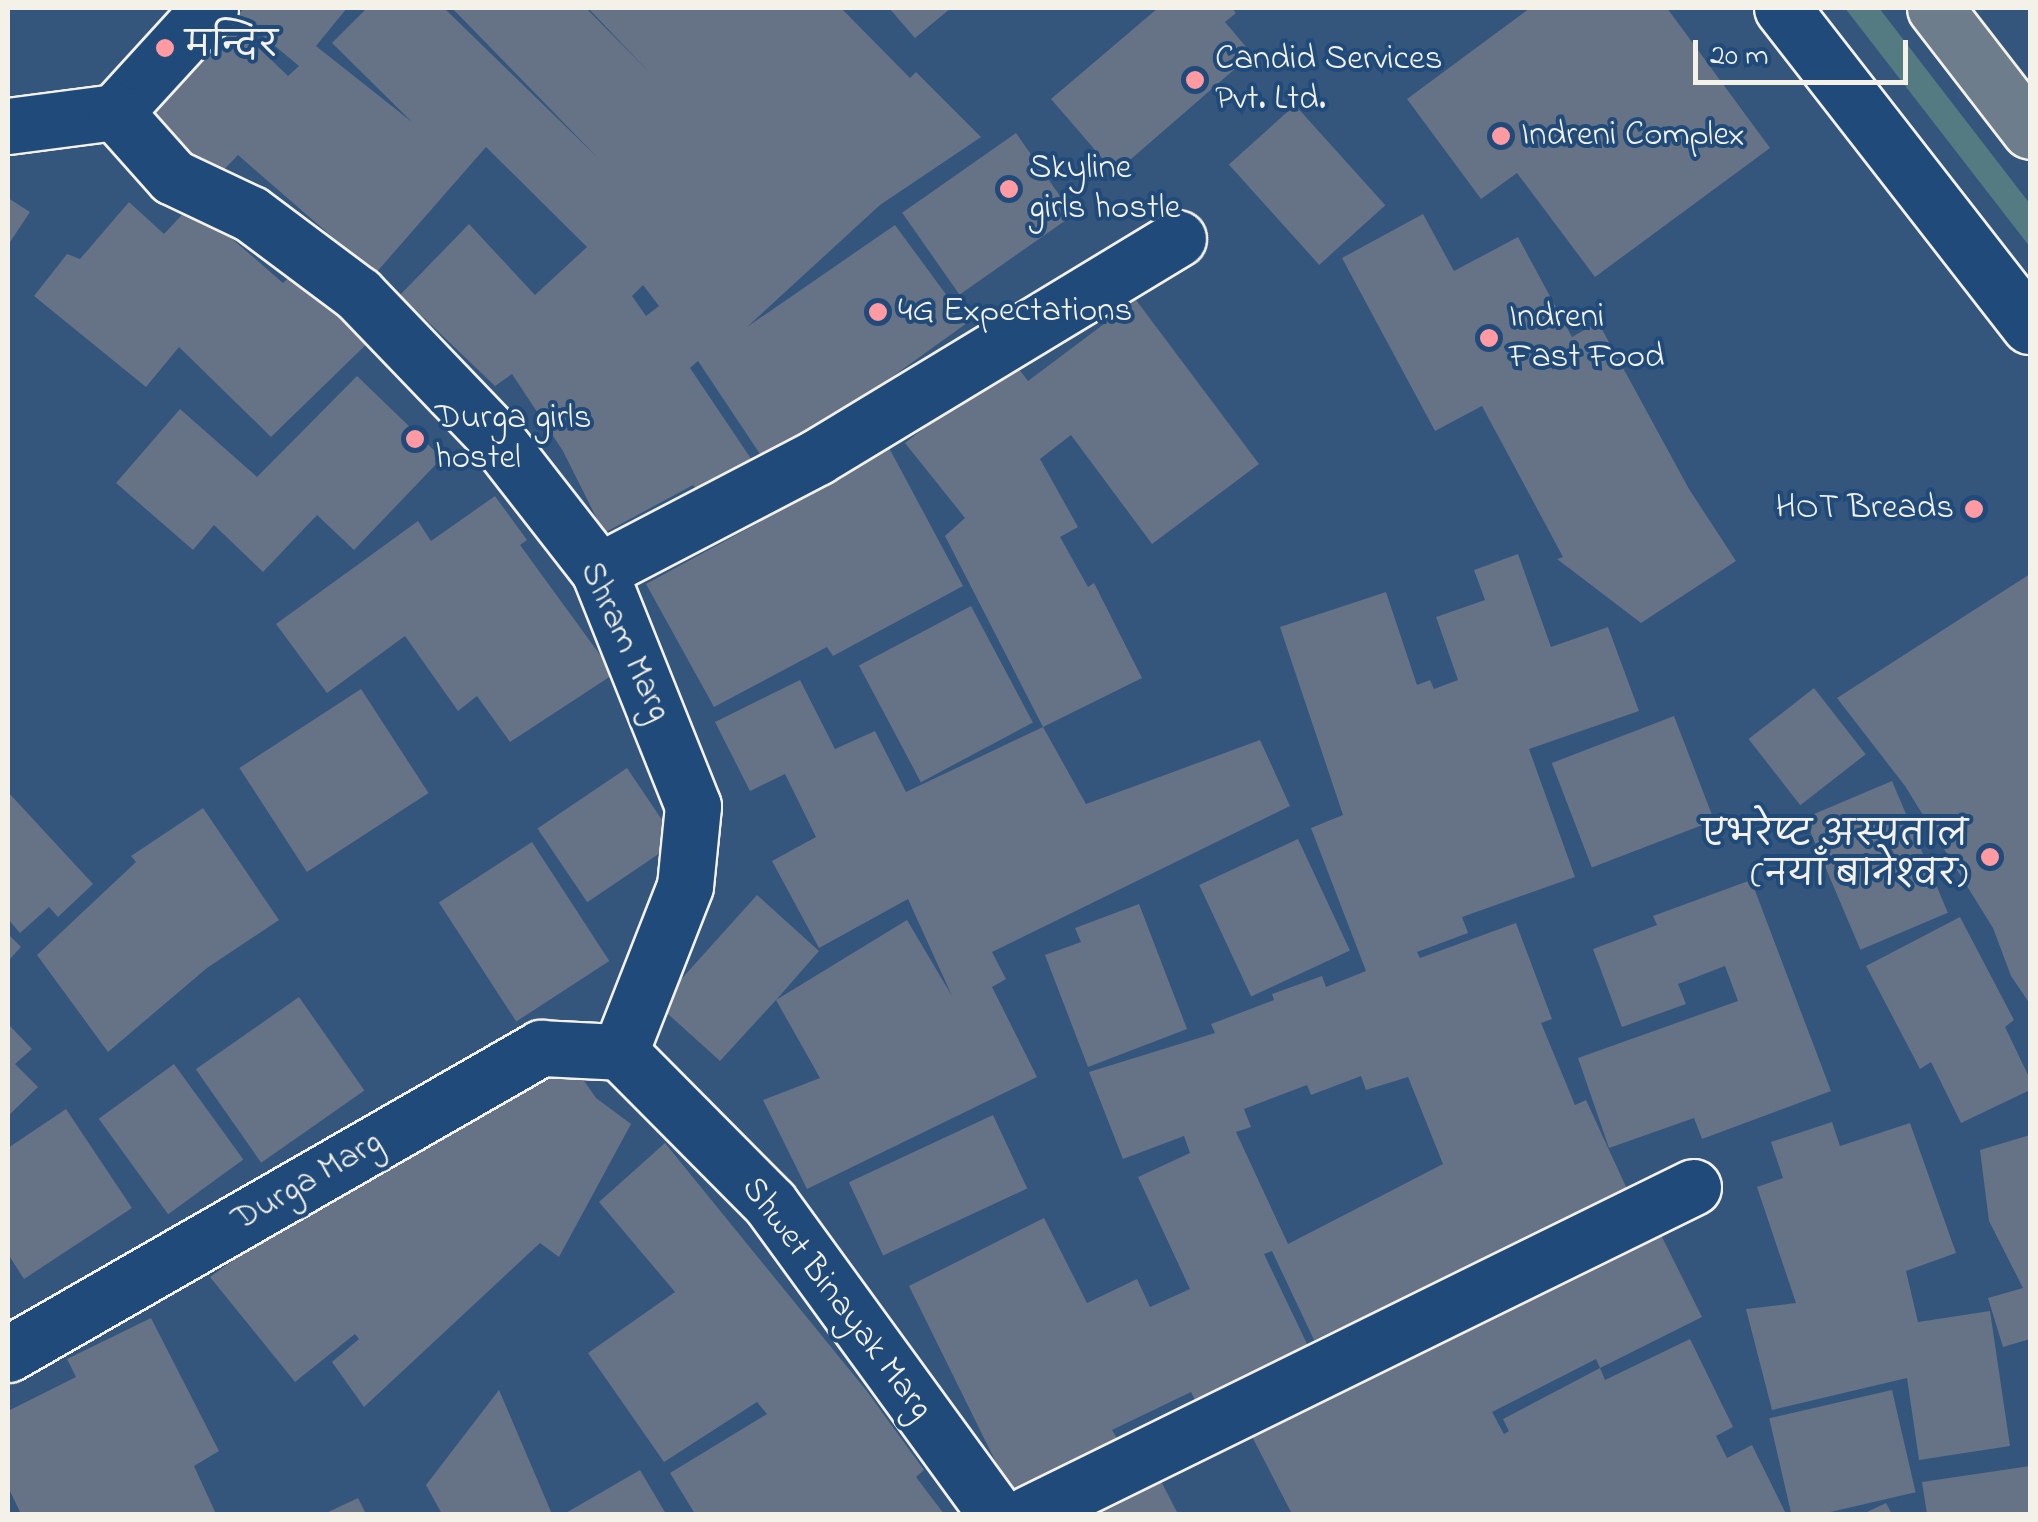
<!DOCTYPE html>
<meta charset="utf-8">
<style>
body{margin:0}
#map{position:relative;width:2038px;height:1522px;overflow:hidden;background:#34567d;font-family:"Indie Flower","Playpen Sans Deva",sans-serif}
div>[style]{position:absolute}
.green>*{inset:0;background:#547b82}
.building>*{inset:0;background:#667285;transform-origin:0 0}
.roads{filter:drop-shadow(2px 0 #f4f1e8) drop-shadow(-2px 0 #f4f1e8) drop-shadow(0 2px #f4f1e8) drop-shadow(0 -2px #f4f1e8)}
.street>*{height:55px;margin:-27.5px;padding:0 27.5px;transform-origin:27.5px;border-radius:27.5px;background:#1f4a7a}
.secondary>*{height:55px;margin:-27.5px;padding:0 27.5px;transform-origin:27.5px;border-radius:27.5px;background:#1f4a7a}
.highway>*{height:55px;margin:-27.5px;padding:0 27.5px;transform-origin:27.5px;border-radius:27.5px;background:#6d7d8c}
.dots>*{width:28px;height:28px;translate:-50% -50%;box-sizing:border-box;border:5px solid #1f4a7a;border-radius:50%}
span{translate:-50% -50%;white-space:nowrap;text-align:center;line-height:1.15;-webkit-text-stroke:8px #1f4a7a;paint-order:stroke}
.poi-label{font-size:35px;color:#f4f1e8}
.left{translate:0 -50%;text-align:left}
.right{translate:-100% -50%;text-align:right}
.street-label{font-size:35px;color:#f4f1e8}
.frame{position:absolute;inset:0;border:10px solid #f4f1e8;pointer-events:none}
.scale{position:absolute;left:1693px;top:40px;width:215px;height:45px;box-sizing:border-box;border:5px solid #f4f1e8;border-top:0;padding-left:12px;font-size:30px;line-height:35px;white-space:nowrap;color:#f4f1e8;-webkit-text-stroke:8px #1f4a7a;paint-order:stroke}
</style>
<div id="map">
<div class="green">
<div style="clip-path:polygon(1845px 8px,1879px 8px,2030px 204px,2030px 247px)"></div>
</div>
<div class="building">
<div style="clip-path:polygon(evenodd,244px 8px,347px 8px,316px 46px,412px 122px,332px 43px,367px 8px,444px 8px,598px 158px,452px 8px,586px 8px,650px 73px,588px 8px,841px 8px,910px 78px,916px 72px,981px 137px,880px 205px,747px 327px,895px 225px,967px 323px,768px 466px,698px 361px,690px 368px,756px 466px,704px 500px,693px 485px,604px 533px,563px 451px,512px 374px,495px 386px,400px 295px,469px 224px,535px 295px,587px 247px,486px 147px,375px 274px,238px 155px,211px 183px,144px 118px,235px 25px,288px 76px,299px 66px,238px 15px,244px 8px,643px 285px,659px 306px,646px 316px,632px 296px,643px 285px)"></div>
<div style="clip-path:polygon(889px 8px,951px 8px,915px 38px)"></div>
<div style="clip-path:polygon(1158px 8px,1232px 8px,1236px 13px,1225px 22px,1252px 54px,1115px 173px,1051px 99px)"></div>
<div style="clip-path:polygon(1530px 8px,1667px 8px,1770px 148px,1595px 277px,1517px 173px,1481px 199px,1407px 99px)"></div>
<div style="left:1295px;top:105px;width:135px;height:89px;rotate:48deg"></div>
<div style="left:1016px;top:133px;width:100px;height:139px;rotate:55deg"></div>
<div style="clip-path:polygon(8px 198px,30px 212px,8px 245px)"></div>
<div style="clip-path:polygon(129px 202px,164px 234px,192px 204px,283px 283px,305px 262px,377px 334px,271px 437px,179px 347px,146px 387px,34px 296px,67px 254px,80px 259px)"></div>
<div style="clip-path:polygon(1423px 214px,1454px 271px,1518px 237px,1572px 337px,1598px 322px,1689px 489px,1736px 561px,1641px 623px,1557px 559px,1563px 557px,1482px 406px,1435px 431px,1342px 258px)"></div>
<div style="clip-path:polygon(1136px 300px,1259px 464px,1152px 544px,1071px 435px,1040px 459px,1078px 527px,1060px 537px,1088px 587px,1094px 583px,1142px 678px,1043px 727px,945px 536px,965px 518px,905px 443px,1012px 360px,1028px 381px)"></div>
<div style="clip-path:polygon(357px 376px,442px 458px,354px 550px,317px 515px,263px 572px,214px 525px,193px 550px,116px 483px,180px 409px,257px 477px)"></div>
<div style="clip-path:polygon(887px 444px,963px 586px,833px 656px,827px 647px,714px 707px,646px 584px,760px 522px,756px 514px)"></div>
<div style="clip-path:polygon(495px 496px,527px 540px,520px 545px,614px 674px,510px 742px,477px 696px,458px 711px,405px 636px,327px 693px,276px 624px,418px 521px,431px 541px)"></div>
<div style="clip-path:polygon(evenodd,1518px 554px,1551px 647px,1608px 627px,1639px 711px,1529px 749px,1575px 877px,1462px 917px,1468px 933px,1417px 952px,1420px 958px,1516px 923px,1552px 1019px,1541px 1023px,1575px 1105px,1586px 1100px,1633px 1202px,1536px 1237px,1314px 1340px,1272px 1251px,1264px 1254px,1309px 1348px,1196px 1402px,1191px 1392px,1112px 1430px,1120px 1443px,1013px 1497px,909px 1286px,1044px 1218px,1087px 1303px,1137px 1279px,1150px 1307px,1190px 1289px,1138px 1177px,1190px 1153px,1184px 1136px,1123px 1159px,1089px 1072px,1215px 1033px,1211px 1024px,1274px 1000px,1272px 994px,1322px 976px,1326px 987px,1366px 971px,1311px 828px,1343px 815px,1280px 627px,1386px 592px,1417px 685px,1430px 680px,1434px 689px,1458px 680px,1436px 617px,1485px 600px,1474px 570px,1518px 554px,1361px 1076px,1366px 1090px,1408px 1077px,1443px 1164px,1288px 1244px,1236px 1132px,1251px 1127px,1244px 1109px,1307px 1085px,1311px 1095px,1361px 1076px)"></div>
<div style="clip-path:polygon(2030px 574px,2030px 1004px,2011px 976px,1993px 928px,1905px 786px,1837px 698px)"></div>
<div style="left:971px;top:606px;width:132px;height:127px;rotate:62deg"></div>
<div style="clip-path:polygon(800px 680px,835px 749px,875px 731px,906px 792px,1043px 727px,1086px 804px,1260px 740px,1290px 806px,992px 952px,1006px 979px,992px 987px,1037px 1077px,807px 1189px,763px 1100px,820px 1078px,776px 1000px,720px 1061px,658px 1005px,757px 895px,819px 951px,776px 1000px,907px 920px,952px 996px,908px 899px,819px 948px,772px 861px,816px 837px,785px 774px,750px 791px,715px 722px)"></div>
<div style="left:1814px;top:688px;width:84px;height:83px;rotate:52deg"></div>
<div style="left:361px;top:689px;width:124px;height:145px;rotate:57deg"></div>
<div style="left:1674px;top:716px;width:112px;height:131px;rotate:69deg"></div>
<div style="left:627px;top:768px;width:89px;height:108px;rotate:56deg"></div>
<div style="left:1892px;top:781px;width:143px;height:95px;rotate:67deg"></div>
<div style="clip-path:polygon(8px 792px,93px 884px,58px 917px,49px 907px,20px 933px,8px 919px)"></div>
<div style="clip-path:polygon(203px 808px,279px 920px,207px 968px,108px 1052px,37px 955px,136px 862px,131px 856px)"></div>
<div style="left:1298px;top:839px;width:123px;height:109px;rotate:65deg"></div>
<div style="left:532px;top:842px;width:142px;height:111px;rotate:57deg"></div>
<div style="clip-path:polygon(1751px 880px,1831px 1091px,1702px 1139px,1694px 1118px,1609px 1148px,1578px 1058px,1738px 1001px,1725px 966px,1678px 984px,1686px 1004px,1622px 1027px,1593px 949px,1657px 925px,1653px 916px)"></div>
<div style="clip-path:polygon(1139px 904px,1187px 1029px,1088px 1067px,1045px 955px,1081px 942px,1075px 928px)"></div>
<div style="clip-path:polygon(1960px 917px,2014px 1020px,2005px 1027px,2030px 1079px,2030px 1090px,1961px 1123px,1931px 1062px,1920px 1069px,1866px 966px)"></div>
<div style="clip-path:polygon(8px 934px,21px 947px,8px 961px)"></div>
<div style="left:299px;top:997px;width:114px;height:126px;rotate:55deg"></div>
<div style="clip-path:polygon(8px 1024px,32px 1049px,15px 1064px,38px 1087px,8px 1116px)"></div>
<div style="left:174px;top:1064px;width:118px;height:93px;rotate:54deg"></div>
<div style="clip-path:polygon(531px 1070px,580px 1075px,596px 1098px,631px 1124px,559px 1257px,540px 1243px,364px 1407px,332px 1362px,359px 1339px,355px 1334px,295px 1382px,210px 1277px,332px 1189px,339px 1197px,432px 1122px)"></div>
<div style="clip-path:polygon(66px 1109px,132px 1208px,24px 1279px,8px 1254px,8px 1148px)"></div>
<div style="left:993px;top:1115px;width:81px;height:159px;rotate:65deg"></div>
<div style="clip-path:polygon(1832px 1122px,1840px 1146px,1910px 1123px,1956px 1253px,1906px 1271px,1918px 1322px,1990px 1311px,2010px 1446px,1919px 1460px,1907px 1378px,1772px 1410px,1746px 1309px,1796px 1303px,1757px 1187px,1783px 1178px,1771px 1142px)"></div>
<div style="clip-path:polygon(2030px 1135px,2030px 1339px,2003px 1347px,1988px 1298px,2023px 1288px,1989px 1221px,1980px 1150px)"></div>
<div style="clip-path:polygon(665px 1143px,866px 1390px,924px 1470px,916px 1477px,944px 1514px,695px 1514px,670px 1473px,767px 1414px,757px 1402px,664px 1462px,588px 1353px,675px 1292px,599px 1202px)"></div>
<div style="clip-path:polygon(1651px 1215px,1702px 1317px,1600px 1368px,1596px 1359px,1492px 1412px,1504px 1434px,1509px 1431px,1503px 1419px,1600px 1368px,1605px 1380px,1690px 1339px,1733px 1427px,1716px 1436px,1727px 1458px,1752px 1445px,1786px 1514px,1292px 1514px,1246px 1425px)"></div>
<div style="clip-path:polygon(151px 1318px,219px 1451px,194px 1466px,216px 1514px,21px 1514px,8px 1487px,8px 1411px,76px 1377px,67px 1359px)"></div>
<div style="clip-path:polygon(499px 1390px,552px 1514px,442px 1514px,426px 1485px)"></div>
<div style="left:1892px;top:1390px;width:105px;height:126px;rotate:77deg"></div>
<div style="clip-path:polygon(1150px 1460px,1178px 1514px,1047px 1514px)"></div>
<div style="clip-path:polygon(2030px 1466px,2030px 1514px,1927px 1514px,1922px 1482px)"></div>
<div style="clip-path:polygon(640px 1470px,666px 1514px,564px 1514px)"></div>
<div style="clip-path:polygon(358px 1498px,366px 1514px,324px 1514px)"></div>
<div style="clip-path:polygon(1886px 1503px,1892px 1514px,1863px 1514px)"></div>
</div>
<div class="roads">
<div class="street">
<div style="left:115px;top:112px;width:141px;rotate:-47.6deg"></div>
<div style="left:8px;top:126px;width:108px;rotate:-7.5deg"></div>
<div style="left:115px;top:112px;width:87px;rotate:48.3deg"></div>
<div style="left:173px;top:177px;width:86px;rotate:25.4deg"></div>
<div style="left:251px;top:214px;width:134px;rotate:36.8deg"></div>
<div style="left:358px;top:294px;width:197px;rotate:46.2deg"></div>
<div style="left:494px;top:436px;width:171px;rotate:52.1deg"></div>
<div style="left:599px;top:571px;width:253px;rotate:68.2deg"></div>
<div style="left:693px;top:806px;width:80px;rotate:95.7deg"></div>
<div style="left:685px;top:886px;width:178px;rotate:111.4deg"></div>
<div style="left:599px;top:571px;width:246px;rotate:-27.6deg"></div>
<div style="left:817px;top:457px;width:422px;rotate:-31.2deg"></div>
<div style="left:620px;top:1052px;width:213px;rotate:45.2deg"></div>
<div style="left:770px;top:1203px;width:384px;rotate:54deg"></div>
<div style="left:8px;top:1354px;width:615px;rotate:-29.86deg"></div>
<div style="left:541px;top:1048px;width:79px;rotate:2.9deg"></div>
<div style="left:1028px;top:1514px;width:741px;rotate:-26.18deg"></div>
</div>
<div class="secondary">
<div style="left:1782px;top:8px;width:403px;rotate:52.1deg"></div>
</div>
<div class="highway">
<div style="left:1935px;top:8px;width:155px;rotate:52.3deg"></div>
</div>
</div>
<div class="dots">
<div style="left:165px;top:48px;background:#ff9aa2"></div>
<div style="left:1195px;top:80px;background:#ff9aa2"></div>
<div style="left:1501px;top:136px;background:#ff9aa2"></div>
<div style="left:1009px;top:189px;background:#ff9aa2"></div>
<div style="left:878px;top:312px;background:#ff9aa2"></div>
<div style="left:1489px;top:338px;background:#ff9aa2"></div>
<div style="left:415px;top:439px;background:#ff9aa2"></div>
<div style="left:1974px;top:509px;background:#ff9aa2"></div>
<div style="left:1990px;top:857px;background:#ff9aa2"></div>
</div>
<div class="poi-label">
<span class="left" style="left:185px;top:48px">मन्दिर</span>
<span class="left" style="left:1215px;top:80px">Candid Services<br>Pvt. Ltd.</span>
<span class="left" style="left:1521px;top:136px">Indreni Complex</span>
<span class="left" style="left:1029px;top:189px">Skyline<br>girls hostle</span>
<span class="left" style="left:898px;top:312px">4G Expectations</span>
<span class="left" style="left:1509px;top:338px">Indreni<br>Fast Food</span>
<span class="left" style="left:435px;top:439px">Durga girls<br>hostel</span>
<span class="right" style="left:1954px;top:509px">HOT Breads</span>
<span class="right" style="left:1968px;top:857px">एभरेष्ट अस्पताल<br>(नयाँ बानेश्वर)</span>
</div>
<div class="street-label">
<span style="left:624px;top:642px;rotate:65deg">Shram Marg</span>
<span style="left:308px;top:1182px;rotate:-30deg">Durga Marg</span>
<span style="left:836px;top:1299px;rotate:53deg">Shwet Binayak Marg</span>
</div>
<div class="frame"></div>
<div class="scale">20 m</div>
</div>
